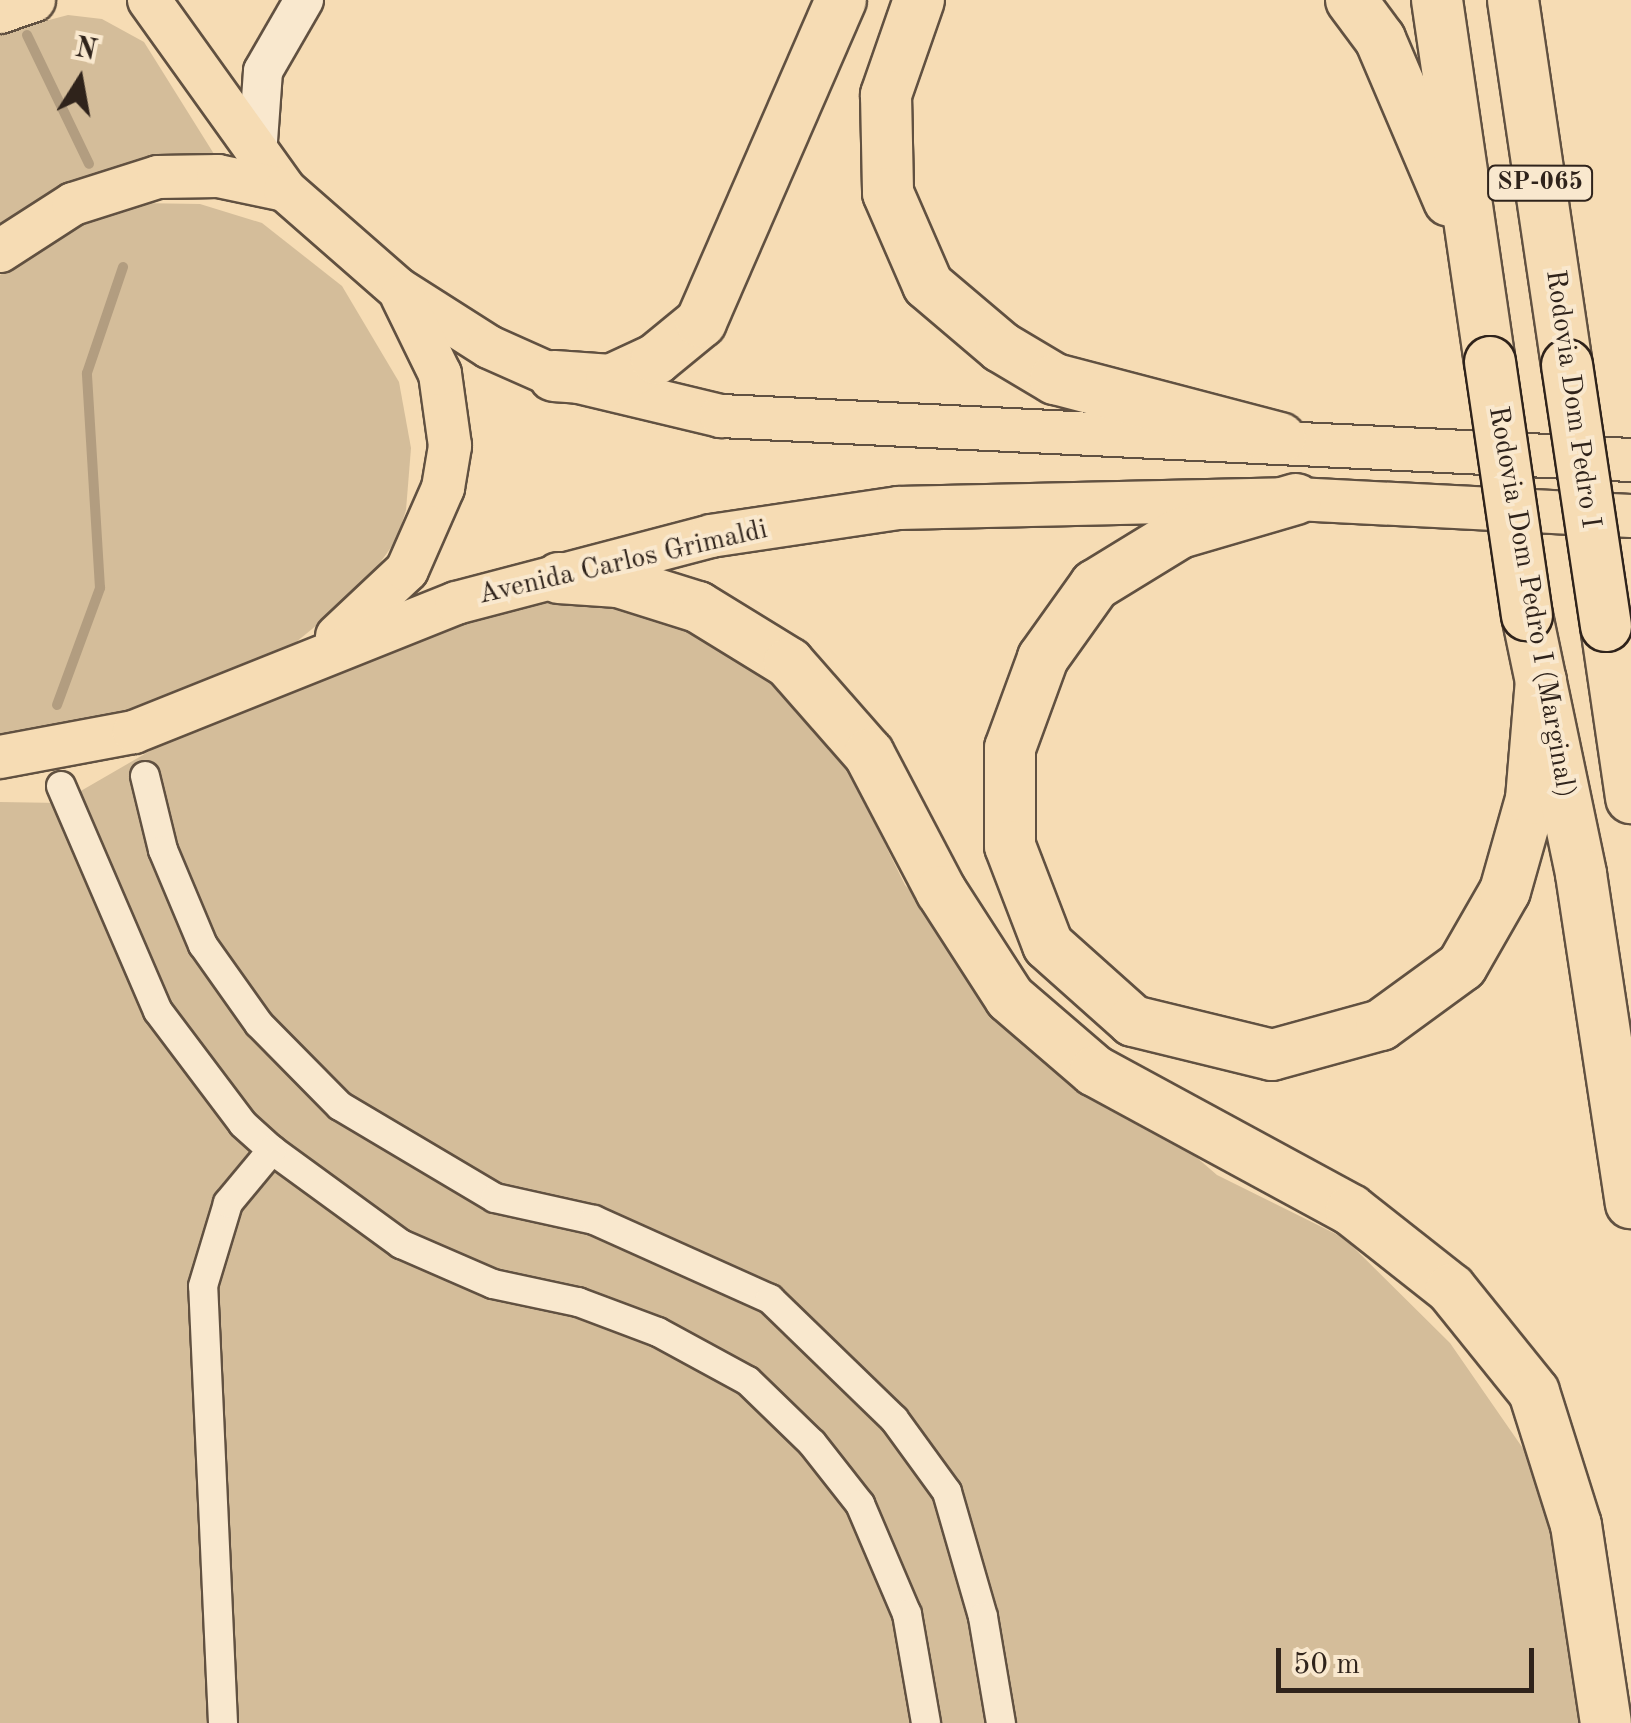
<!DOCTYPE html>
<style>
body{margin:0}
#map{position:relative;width:1631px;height:1723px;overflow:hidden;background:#f6dcb4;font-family:"Old Standard TT",serif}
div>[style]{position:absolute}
.green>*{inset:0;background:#d4bd9a}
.stream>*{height:10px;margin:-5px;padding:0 5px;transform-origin:5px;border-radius:5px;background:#b29d80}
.roads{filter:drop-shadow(2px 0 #615141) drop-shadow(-2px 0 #615141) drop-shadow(0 2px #615141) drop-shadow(0 -2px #615141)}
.street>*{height:28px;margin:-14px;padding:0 14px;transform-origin:14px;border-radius:14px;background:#f9e8ce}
.secondary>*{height:38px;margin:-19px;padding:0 19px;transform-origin:19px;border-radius:19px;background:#f9e8ce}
.primary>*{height:42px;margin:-21px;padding:0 21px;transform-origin:21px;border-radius:21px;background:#f6dcb4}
.highway>*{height:50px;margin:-25px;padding:0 25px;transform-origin:25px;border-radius:25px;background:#f6dcb4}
.bridges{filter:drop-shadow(2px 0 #2f231b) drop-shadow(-2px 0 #2f231b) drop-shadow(0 2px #2f231b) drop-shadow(0 -2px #2f231b)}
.highway-bridge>*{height:50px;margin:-25px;padding:0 25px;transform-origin:25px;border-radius:25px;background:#f6dcb4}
span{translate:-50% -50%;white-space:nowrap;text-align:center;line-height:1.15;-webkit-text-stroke:8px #f9e8ce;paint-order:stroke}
.shield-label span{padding:2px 8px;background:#f9e8ce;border:2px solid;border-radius:8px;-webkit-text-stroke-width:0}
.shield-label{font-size:25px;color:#2f231b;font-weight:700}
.street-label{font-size:28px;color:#2f231b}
.north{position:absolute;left:30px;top:30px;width:100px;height:100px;-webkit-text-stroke:8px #f9e8ce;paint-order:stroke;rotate:11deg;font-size:28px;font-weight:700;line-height:40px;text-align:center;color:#2f231b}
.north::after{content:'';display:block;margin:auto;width:35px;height:45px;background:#2f231b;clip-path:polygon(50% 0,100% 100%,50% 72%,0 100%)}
.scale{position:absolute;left:1276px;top:1648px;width:258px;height:45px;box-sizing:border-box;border:5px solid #2f231b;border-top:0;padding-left:12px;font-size:30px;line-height:35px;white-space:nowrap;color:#2f231b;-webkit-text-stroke:8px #f9e8ce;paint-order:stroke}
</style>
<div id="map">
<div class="green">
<div style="clip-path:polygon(68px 15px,102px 19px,144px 42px,219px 162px,0 236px,0 33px)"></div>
<div style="clip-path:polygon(139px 203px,200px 204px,262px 223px,342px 286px,399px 382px,411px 448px,406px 510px,397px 539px,362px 588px,284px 652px,155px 703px,0 740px,0 275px,82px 220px)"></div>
<div style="clip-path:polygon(618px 582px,744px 647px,847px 767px,905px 885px,1010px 997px,1217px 1175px,1344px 1238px,1450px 1343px,1576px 1525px,1608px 1723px,0 1723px,0 802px,60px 803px,288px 671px)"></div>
</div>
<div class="stream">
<div style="left:27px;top:35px;width:143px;rotate:64.3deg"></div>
<div style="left:57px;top:705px;width:125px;rotate:-69.8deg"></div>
<div style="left:100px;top:588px;width:215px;rotate:-93.5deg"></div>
<div style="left:87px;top:373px;width:112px;rotate:-71.2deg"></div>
</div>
<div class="roads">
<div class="street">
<div style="left:145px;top:776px;width:76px;rotate:76.3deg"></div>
<div style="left:163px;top:850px;width:103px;rotate:67.2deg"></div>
<div style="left:203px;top:945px;width:97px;rotate:54.7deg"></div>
<div style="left:259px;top:1024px;width:115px;rotate:45.4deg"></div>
<div style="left:340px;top:1106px;width:180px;rotate:30.7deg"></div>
<div style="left:495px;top:1198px;width:101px;rotate:12.5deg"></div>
<div style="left:594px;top:1220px;width:193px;rotate:24.2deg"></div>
<div style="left:770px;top:1299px;width:173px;rotate:44.1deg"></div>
<div style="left:894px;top:1419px;width:90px;rotate:54deg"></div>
<div style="left:947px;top:1492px;width:130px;rotate:73.9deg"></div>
<div style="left:983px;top:1617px;width:108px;rotate:80.4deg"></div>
<div style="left:61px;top:786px;width:245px;rotate:66.7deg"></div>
<div style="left:158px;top:1011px;width:141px;rotate:53deg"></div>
<div style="left:243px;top:1124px;width:39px;rotate:42deg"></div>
<div style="left:272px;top:1150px;width:160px;rotate:36.1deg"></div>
<div style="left:401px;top:1244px;width:100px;rotate:23.5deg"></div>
<div style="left:493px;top:1284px;width:87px;rotate:12deg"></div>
<div style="left:578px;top:1302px;width:85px;rotate:20.6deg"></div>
<div style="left:658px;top:1332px;width:102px;rotate:28.6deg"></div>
<div style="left:748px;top:1381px;width:89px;rotate:44.1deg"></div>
<div style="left:812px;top:1443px;width:78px;rotate:51.8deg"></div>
<div style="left:860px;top:1504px;width:120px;rotate:66.9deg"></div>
<div style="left:907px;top:1614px;width:111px;rotate:80.1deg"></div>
<div style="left:223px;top:1723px;width:437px;rotate:-92.6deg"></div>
<div style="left:203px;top:1286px;width:87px;rotate:-73.2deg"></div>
<div style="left:228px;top:1203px;width:69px;rotate:-50.3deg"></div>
</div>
<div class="secondary">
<div style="left:257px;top:155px;width:84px;rotate:-85.9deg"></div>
<div style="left:263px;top:71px;width:82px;rotate:-60deg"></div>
</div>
<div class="primary">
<div style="left:149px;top:0;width:234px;rotate:54.4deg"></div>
<div style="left:0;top:12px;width:36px;rotate:-19deg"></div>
<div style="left:0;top:251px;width:87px;rotate:-32.8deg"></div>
<div style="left:73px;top:204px;width:89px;rotate:-17.6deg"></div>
<div style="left:158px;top:177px;width:60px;rotate:-1deg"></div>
<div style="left:218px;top:176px;width:68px;rotate:11.8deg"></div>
<div style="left:285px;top:190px;width:150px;rotate:41.2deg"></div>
<div style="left:398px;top:289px;width:108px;rotate:32.5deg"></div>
<div style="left:489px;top:347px;width:71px;rotate:24deg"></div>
<div style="left:554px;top:376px;width:172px;rotate:13.5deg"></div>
<div style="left:721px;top:416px;width:911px;rotate:2.77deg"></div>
<div style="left:337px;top:636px;width:96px;rotate:-43.3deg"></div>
<div style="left:407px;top:570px;width:90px;rotate:-66.3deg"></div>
<div style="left:443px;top:488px;width:43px;rotate:-80.5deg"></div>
<div style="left:450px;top:446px;width:73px;rotate:-97.9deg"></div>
<div style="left:440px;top:374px;width:87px;rotate:-116deg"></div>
<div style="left:0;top:757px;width:136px;rotate:-10.6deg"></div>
<div style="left:134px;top:732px;width:347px;rotate:-21.8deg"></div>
<div style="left:456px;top:603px;width:264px;rotate:-14.7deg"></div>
<div style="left:711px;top:536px;width:189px;rotate:-8.5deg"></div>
<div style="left:898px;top:508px;width:398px;rotate:-1.3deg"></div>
<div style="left:1296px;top:499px;width:335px;rotate:2.9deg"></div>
</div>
<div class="highway">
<div style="left:919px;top:0;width:101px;rotate:109.2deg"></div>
<div style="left:886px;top:95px;width:98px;rotate:88.8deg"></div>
<div style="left:888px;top:193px;width:100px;rotate:66.5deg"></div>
<div style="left:928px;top:285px;width:96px;rotate:40.3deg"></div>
<div style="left:1001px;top:347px;width:63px;rotate:30.7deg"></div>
<div style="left:1055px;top:379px;width:233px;rotate:14.7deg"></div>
<div style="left:1351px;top:0;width:49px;rotate:53.4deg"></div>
<div style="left:1380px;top:39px;width:176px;rotate:66.9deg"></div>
<div style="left:1437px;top:0;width:366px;rotate:81.7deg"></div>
<div style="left:1513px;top:0;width:369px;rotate:81.6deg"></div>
<div style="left:554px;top:376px;width:57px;rotate:4deg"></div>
<div style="left:611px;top:380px;width:50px;rotate:-25deg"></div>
<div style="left:656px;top:359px;width:58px;rotate:-39.4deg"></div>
<div style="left:701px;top:322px;width:351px;rotate:-66.5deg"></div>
<div style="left:1296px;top:499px;width:121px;rotate:163.7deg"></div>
<div style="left:1180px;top:533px;width:100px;rotate:148.5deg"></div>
<div style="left:1095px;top:585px;width:90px;rotate:125.5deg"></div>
<div style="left:1043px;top:658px;width:96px;rotate:110.1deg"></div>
<div style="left:1010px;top:748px;width:98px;rotate:90deg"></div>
<div style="left:1010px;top:846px;width:106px;rotate:69deg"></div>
<div style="left:1048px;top:945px;width:114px;rotate:41.8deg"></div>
<div style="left:1133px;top:1021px;width:143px;rotate:13.7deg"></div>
<div style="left:1272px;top:1055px;width:113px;rotate:-15.4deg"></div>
<div style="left:1381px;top:1025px;width:100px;rotate:-36.1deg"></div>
<div style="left:1462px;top:966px;width:86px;rotate:-60.2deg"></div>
<div style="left:1505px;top:891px;width:96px;rotate:-74.2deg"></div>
<div style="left:1531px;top:799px;width:119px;rotate:-85.2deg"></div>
<div style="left:559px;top:578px;width:59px;rotate:3.9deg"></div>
<div style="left:618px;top:582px;width:84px;rotate:17.4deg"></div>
<div style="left:698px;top:607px;width:107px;rotate:31.6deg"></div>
<div style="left:789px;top:663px;width:121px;rotate:48.7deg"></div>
<div style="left:869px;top:754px;width:155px;rotate:62.3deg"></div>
<div style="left:941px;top:891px;width:127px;rotate:57.2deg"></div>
<div style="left:1010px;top:998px;width:112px;rotate:40.7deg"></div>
<div style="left:1095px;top:1071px;width:291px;rotate:28.5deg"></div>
<div style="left:1351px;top:1210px;width:127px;rotate:38.3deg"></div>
<div style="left:1451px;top:1289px;width:132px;rotate:51.1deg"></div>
<div style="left:1534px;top:1392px;width:139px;rotate:72.5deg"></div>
<div style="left:1576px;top:1525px;width:200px;rotate:81.4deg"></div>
<div style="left:1527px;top:615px;width:265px;rotate:78.2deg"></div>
<div style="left:1581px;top:874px;width:333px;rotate:81.4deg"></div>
<div style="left:1606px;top:626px;width:174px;rotate:81.7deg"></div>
</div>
</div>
<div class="bridges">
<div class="highway-bridge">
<div style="left:1490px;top:362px;width:256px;rotate:81.7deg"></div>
<div style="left:1567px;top:365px;width:264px;rotate:81.5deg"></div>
</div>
</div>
<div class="shield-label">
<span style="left:1540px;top:183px">SP-065</span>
</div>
<div class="street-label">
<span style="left:1572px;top:399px;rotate:82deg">Rodovia Dom Pedro I</span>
<span style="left:623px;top:563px;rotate:-13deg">Avenida Carlos Grimaldi</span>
<span style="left:1531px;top:602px;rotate:80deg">Rodovia Dom Pedro I (Marginal)</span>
</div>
<div class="north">N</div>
<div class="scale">50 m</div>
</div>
